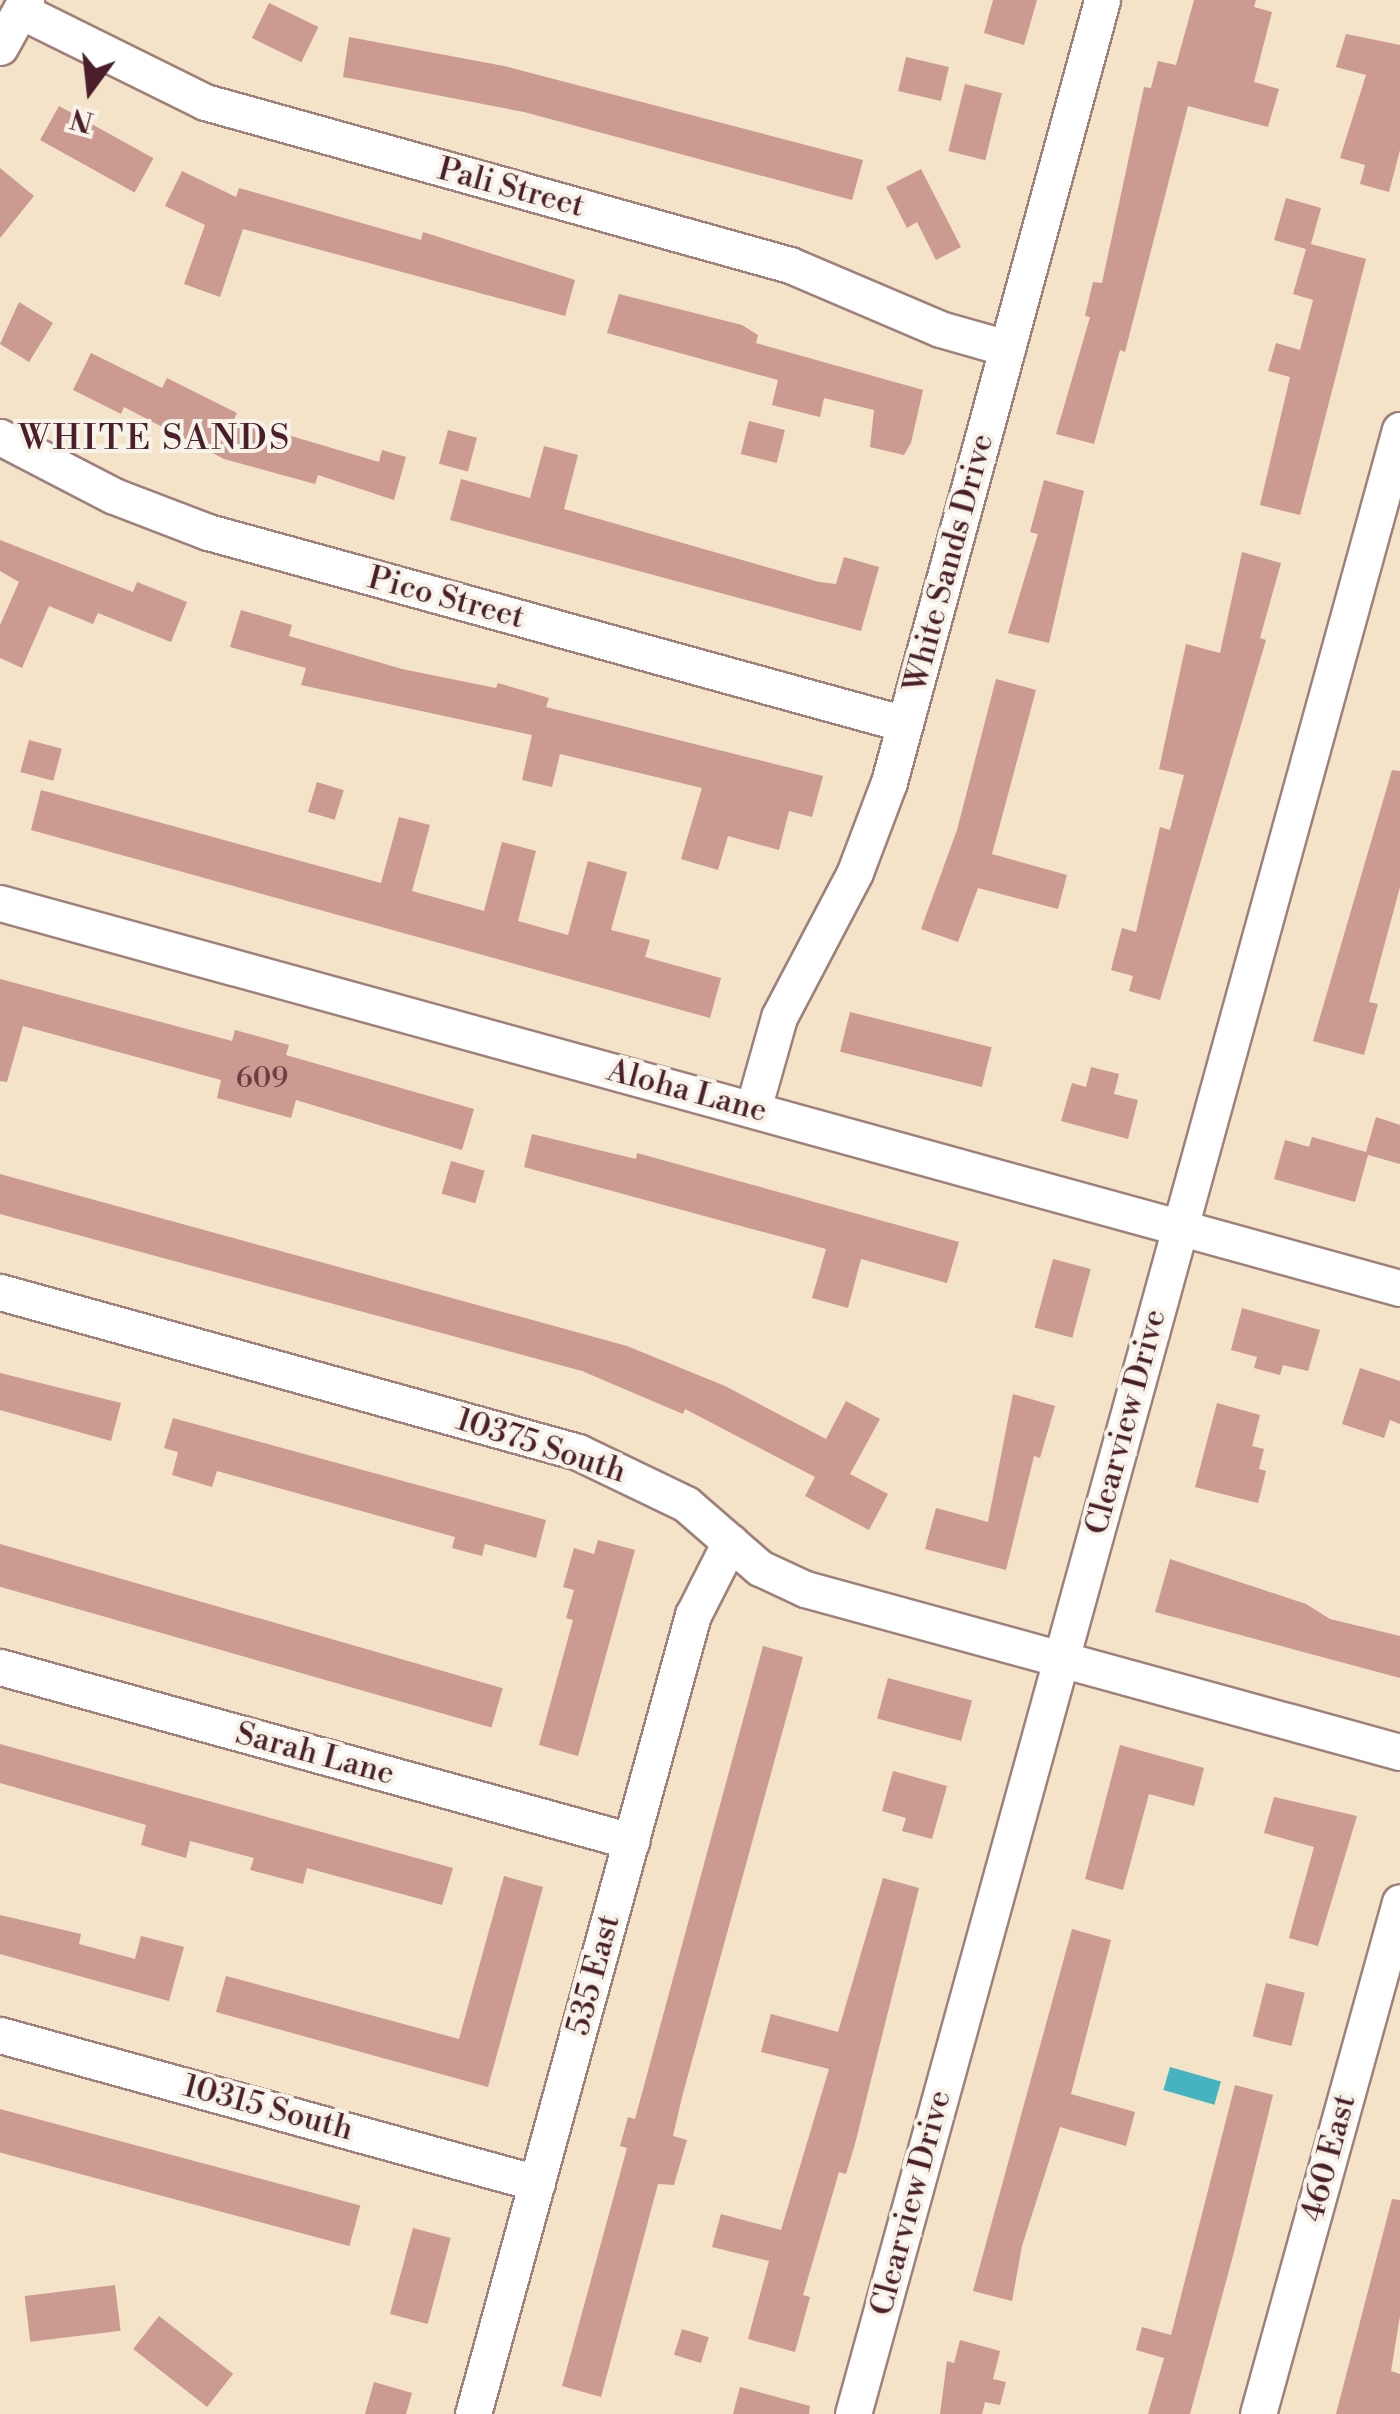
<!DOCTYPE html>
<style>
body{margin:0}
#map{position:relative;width:1400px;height:2414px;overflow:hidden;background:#f4e2c9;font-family:"Libre Bodoni",serif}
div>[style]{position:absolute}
.water>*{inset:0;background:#46b4c0;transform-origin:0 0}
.building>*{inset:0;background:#cb9a90;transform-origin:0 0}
.roads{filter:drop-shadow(2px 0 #9f807a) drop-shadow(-2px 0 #9f807a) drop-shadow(0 2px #9f807a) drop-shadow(0 -2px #9f807a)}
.minor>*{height:35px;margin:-17.5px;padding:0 17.5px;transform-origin:17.5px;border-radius:17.5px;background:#fff}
span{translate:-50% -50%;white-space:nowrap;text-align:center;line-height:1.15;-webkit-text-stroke:8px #f7f3e8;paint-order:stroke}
.number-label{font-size:28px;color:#6a3e44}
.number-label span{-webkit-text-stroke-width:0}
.street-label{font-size:32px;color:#4a1f2b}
.neighbourhood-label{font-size:35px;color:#4a1f2b;letter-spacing:2.5px}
.north{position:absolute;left:40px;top:40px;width:100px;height:100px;-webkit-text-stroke:8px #f7f3e8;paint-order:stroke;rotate:195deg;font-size:28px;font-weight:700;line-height:40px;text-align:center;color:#4a1f2b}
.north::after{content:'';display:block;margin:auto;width:35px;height:45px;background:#4a1f2b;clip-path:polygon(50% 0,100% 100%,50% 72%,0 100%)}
</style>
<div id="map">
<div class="water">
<div style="left:1170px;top:2067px;width:53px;height:24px;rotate:16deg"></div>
</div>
<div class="building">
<div style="clip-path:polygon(993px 0,1037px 0,1024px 45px,984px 33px)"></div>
<div style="clip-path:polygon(1194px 0,1256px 0,1254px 7px,1272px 12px,1254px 82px,1279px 89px,1268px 127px,1188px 106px,1125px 352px,1120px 350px,1094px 444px,1056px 434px,1090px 317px,1085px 316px,1093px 282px,1102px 283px,1144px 87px,1151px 88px,1158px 61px,1176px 65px)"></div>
<div style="left:269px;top:3px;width:55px;height:39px;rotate:26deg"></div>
<div style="clip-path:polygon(1346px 34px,1400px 45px,1400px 150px,1389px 192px,1360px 184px,1365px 165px,1340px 158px,1366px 75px,1336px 67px)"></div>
<div style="clip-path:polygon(349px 37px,504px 66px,863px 160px,852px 200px,524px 112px,343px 77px)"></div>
<div style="left:906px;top:57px;width:44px;height:35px;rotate:13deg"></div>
<div style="left:965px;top:84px;width:38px;height:69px;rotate:14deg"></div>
<div style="left:59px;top:106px;width:108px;height:39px;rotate:29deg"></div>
<div style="clip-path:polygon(0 168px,34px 196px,0 238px)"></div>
<div style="clip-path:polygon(921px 169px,961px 247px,936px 260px,917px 222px,907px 228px,886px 187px)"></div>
<div style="clip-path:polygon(182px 171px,236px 197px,239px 188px,421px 240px,423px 232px,575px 280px,565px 316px,243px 229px,220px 297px,184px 284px,205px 225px,165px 206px)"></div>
<div style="clip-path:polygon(1286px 198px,1321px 208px,1311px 244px,1366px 259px,1300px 515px,1260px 505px,1290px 377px,1268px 371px,1276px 343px,1300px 350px,1313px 300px,1293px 294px,1306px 249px,1274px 240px)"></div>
<div style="clip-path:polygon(619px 294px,742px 325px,758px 335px,756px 343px,923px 390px,911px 443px,904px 455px,870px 447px,874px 410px,824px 398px,820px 417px,772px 405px,778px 380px,607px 333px)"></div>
<div style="clip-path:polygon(19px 302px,53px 323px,29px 362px,0 344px)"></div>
<div style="clip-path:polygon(91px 353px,162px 388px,167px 378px,237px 413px,234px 419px,379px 462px,382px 450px,406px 457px,394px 500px,318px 475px,315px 484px,224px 459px,124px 407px,121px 414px,73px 390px)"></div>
<div style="left:749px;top:421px;width:37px;height:34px;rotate:14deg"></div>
<div style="left:448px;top:430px;width:30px;height:35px;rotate:15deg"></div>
<div style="clip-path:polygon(544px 446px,578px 455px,564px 509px,819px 582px,836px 584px,844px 557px,879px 567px,861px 631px,450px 520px,461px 479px,530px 498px)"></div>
<div style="clip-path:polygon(1044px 480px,1084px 491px,1049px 643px,1008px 633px,1038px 534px,1030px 532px)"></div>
<div style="clip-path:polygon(0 540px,133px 592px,137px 582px,187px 602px,171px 642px,98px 613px,93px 624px,49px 606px,22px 668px,0 658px,0 625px,19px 582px,0 571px)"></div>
<div style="clip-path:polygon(1242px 552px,1281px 563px,1260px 638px,1266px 640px,1160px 1000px,1129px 991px,1133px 976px,1111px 970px,1122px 928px,1136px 932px,1160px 827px,1170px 830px,1184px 775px,1159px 769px,1186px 644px,1220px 653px)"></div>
<div style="clip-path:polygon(241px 610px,292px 625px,289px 636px,402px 669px,496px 688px,498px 683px,549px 698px,546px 707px,823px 776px,812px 817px,789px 811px,779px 850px,728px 836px,718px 870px,681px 859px,702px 788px,560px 754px,552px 787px,522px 780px,532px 735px,301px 685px,306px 668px,230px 647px)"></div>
<div style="clip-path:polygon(996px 679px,1036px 690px,992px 854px,1067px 875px,1058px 909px,978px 888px,958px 942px,921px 929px,957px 830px)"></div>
<div style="left:29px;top:740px;width:34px;height:33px;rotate:15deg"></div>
<div style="clip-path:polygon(1392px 770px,1400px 771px,1400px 887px,1369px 1002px,1378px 1004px,1364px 1055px,1313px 1041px)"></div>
<div style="left:317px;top:782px;width:28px;height:31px;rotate:17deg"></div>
<div style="clip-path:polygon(41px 790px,381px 883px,399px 817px,430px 825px,412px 891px,484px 911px,502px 842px,536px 851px,518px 921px,568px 935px,588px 861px,627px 872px,611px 930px,650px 940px,645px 957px,721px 978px,710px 1018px,31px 830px)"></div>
<div style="clip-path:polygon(0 979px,232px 1041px,235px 1030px,289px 1045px,286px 1055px,474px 1109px,462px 1150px,296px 1100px,291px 1118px,217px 1098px,221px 1080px,23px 1026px,7px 1082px,0 1081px)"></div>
<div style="left:850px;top:1012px;width:146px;height:41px;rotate:14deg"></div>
<div style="clip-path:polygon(1091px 1067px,1119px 1074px,1114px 1094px,1138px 1100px,1128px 1139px,1061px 1121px,1072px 1083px,1086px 1087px)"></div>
<div style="clip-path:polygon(1376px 1117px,1400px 1125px,1400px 1164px,1368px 1155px,1355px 1202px,1274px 1179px,1285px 1140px,1309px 1147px,1312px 1137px,1366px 1152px)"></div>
<div style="clip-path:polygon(532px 1134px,636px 1159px,637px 1153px,959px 1242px,947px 1283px,861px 1259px,848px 1308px,812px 1298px,826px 1249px,524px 1167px)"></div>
<div style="left:451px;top:1161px;width:35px;height:34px;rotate:16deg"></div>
<div style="clip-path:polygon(0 1174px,627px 1346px,725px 1386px,826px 1439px,846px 1401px,880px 1419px,850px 1474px,888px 1494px,869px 1530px,805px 1496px,815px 1477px,685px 1409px,683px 1414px,582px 1371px,0 1214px)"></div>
<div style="left:1053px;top:1259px;width:39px;height:71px;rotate:15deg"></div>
<div style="clip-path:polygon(1242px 1308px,1320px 1330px,1308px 1371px,1283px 1365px,1280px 1375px,1254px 1368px,1257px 1357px,1231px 1350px)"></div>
<div style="clip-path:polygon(1360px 1368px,1400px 1381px,1400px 1424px,1390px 1420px,1384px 1438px,1342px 1424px)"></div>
<div style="clip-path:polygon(0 1373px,121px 1403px,111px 1441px,0 1410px)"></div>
<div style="clip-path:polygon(1013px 1394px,1055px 1406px,1040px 1458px,1034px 1456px,1006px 1570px,925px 1549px,936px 1508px,988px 1522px)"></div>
<div style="clip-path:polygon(1217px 1403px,1260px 1415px,1252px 1446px,1264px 1449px,1259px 1469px,1266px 1471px,1258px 1503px,1195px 1487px)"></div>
<div style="clip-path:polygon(173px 1418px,546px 1520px,536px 1558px,485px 1544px,482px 1556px,452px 1548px,455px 1537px,217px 1471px,212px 1487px,172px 1475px,178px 1452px,164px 1448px)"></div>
<div style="clip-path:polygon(598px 1540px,635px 1550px,578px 1756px,539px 1745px,573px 1620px,566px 1618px,574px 1590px,563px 1587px,574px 1548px,594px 1554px)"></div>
<div style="left:0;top:1544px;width:523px;height:41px;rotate:16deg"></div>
<div style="clip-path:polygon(1170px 1559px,1306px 1604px,1330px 1619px,1400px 1636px,1400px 1678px,1155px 1612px)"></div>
<div style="clip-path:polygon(763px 1646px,803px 1657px,682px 2097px,673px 2136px,687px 2140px,674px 2185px,658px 2184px,601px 2397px,562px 2386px,627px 2148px,620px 2146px,628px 2117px,635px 2119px)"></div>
<div style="left:888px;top:1678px;width:87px;height:42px;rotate:15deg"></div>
<div style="clip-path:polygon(0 1744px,453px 1868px,442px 1905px,307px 1868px,303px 1884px,250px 1870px,254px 1858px,190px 1841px,186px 1858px,141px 1845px,146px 1825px,0 1783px)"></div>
<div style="clip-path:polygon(1120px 1745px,1204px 1768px,1194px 1806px,1149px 1794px,1123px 1890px,1085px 1879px)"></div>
<div style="clip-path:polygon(893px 1771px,947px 1786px,932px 1839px,902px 1831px,906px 1818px,882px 1811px)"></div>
<div style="clip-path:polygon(1274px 1797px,1357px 1816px,1318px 1946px,1289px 1938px,1314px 1847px,1264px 1833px)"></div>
<div style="clip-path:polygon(504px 1876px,543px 1887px,488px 2087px,216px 2012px,226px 1976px,459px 2039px)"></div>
<div style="clip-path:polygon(883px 1878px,919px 1888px,855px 2144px,846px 2174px,839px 2172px,803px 2295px,810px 2297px,795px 2352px,748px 2339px,769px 2261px,712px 2247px,721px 2214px,781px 2230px,829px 2069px,761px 2052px,771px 2014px,838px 2032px)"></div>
<div style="clip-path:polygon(0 1915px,81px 1934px,79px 1944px,135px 1959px,141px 1936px,184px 1947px,169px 2001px,0 1954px)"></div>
<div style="clip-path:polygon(1072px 1929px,1111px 1940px,1071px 2094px,1135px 2112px,1126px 2146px,1060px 2127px,1022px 2246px,1012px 2301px,973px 2291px)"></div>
<div style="left:1266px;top:1983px;width:40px;height:55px;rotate:14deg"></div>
<div style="clip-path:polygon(1235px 2085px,1273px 2095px,1234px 2252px,1190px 2414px,1148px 2414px,1164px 2358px,1136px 2350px,1142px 2327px,1171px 2335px)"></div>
<div style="left:0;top:2109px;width:373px;height:42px;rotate:15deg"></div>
<div style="clip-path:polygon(1392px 2199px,1400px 2200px,1400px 2316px,1391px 2371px,1400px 2374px,1400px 2414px,1336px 2414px)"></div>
<div style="left:413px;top:2228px;width:39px;height:89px;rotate:15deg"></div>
<div style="left:115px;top:2285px;width:46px;height:91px;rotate:83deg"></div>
<div style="left:159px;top:2316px;width:94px;height:42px;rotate:38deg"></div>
<div style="left:682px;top:2329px;width:28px;height:27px;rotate:17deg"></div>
<div style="clip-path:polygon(960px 2340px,1000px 2351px,993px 2379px,1006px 2382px,1000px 2405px,985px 2402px,982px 2414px,940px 2414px,947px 2361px,954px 2363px)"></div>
<div style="clip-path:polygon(374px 2382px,412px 2393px,406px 2414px,365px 2414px)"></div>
<div style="clip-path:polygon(740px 2387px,810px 2406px,809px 2414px,733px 2414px)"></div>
</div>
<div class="roads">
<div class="minor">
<div style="left:21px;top:11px;width:205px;rotate:26.3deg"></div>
<div style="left:205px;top:102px;width:607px;rotate:15.57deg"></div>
<div style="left:790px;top:265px;width:163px;rotate:23.1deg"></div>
<div style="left:940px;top:329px;width:70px;rotate:15.8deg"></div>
<div style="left:0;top:47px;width:54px;rotate:-61deg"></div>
<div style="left:0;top:437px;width:128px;rotate:27.4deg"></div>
<div style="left:114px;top:496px;width:101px;rotate:21deg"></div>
<div style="left:208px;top:532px;width:723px;rotate:15.4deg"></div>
<div style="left:0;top:903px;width:1452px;rotate:15.38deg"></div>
<div style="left:753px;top:1109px;width:96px;rotate:-74.2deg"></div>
<div style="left:779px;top:1017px;width:164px;rotate:-62.3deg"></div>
<div style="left:855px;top:872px;width:96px;rotate:-69.3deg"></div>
<div style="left:889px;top:782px;width:810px;rotate:-74.76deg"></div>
<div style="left:0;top:1292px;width:600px;rotate:15.47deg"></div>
<div style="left:578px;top:1452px;width:120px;rotate:25.7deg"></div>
<div style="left:686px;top:1504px;width:98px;rotate:40.9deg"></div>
<div style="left:760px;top:1568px;width:50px;rotate:25deg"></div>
<div style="left:805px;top:1589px;width:617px;rotate:15.32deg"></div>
<div style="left:0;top:1667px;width:655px;rotate:15.42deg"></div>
<div style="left:0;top:2035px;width:557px;rotate:15.41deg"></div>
<div style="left:473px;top:2414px;width:829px;rotate:-74.61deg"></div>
<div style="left:693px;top:1615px;width:82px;rotate:-63.1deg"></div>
<div style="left:853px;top:2414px;width:2058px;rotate:-74.59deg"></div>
<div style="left:1258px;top:2414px;width:531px;rotate:-74.5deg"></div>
</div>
</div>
<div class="number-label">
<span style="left:262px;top:1079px">609</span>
</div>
<div class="street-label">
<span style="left:511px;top:188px;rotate:15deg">Pali Street</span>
<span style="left:949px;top:563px;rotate:-75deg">White Sands Drive</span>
<span style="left:446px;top:598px;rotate:15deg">Pico Street</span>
<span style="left:687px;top:1091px;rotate:15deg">Aloha Lane</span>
<span style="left:1126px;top:1422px;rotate:-75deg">Clearview Drive</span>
<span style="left:541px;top:1446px;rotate:18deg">10375 South</span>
<span style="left:315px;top:1754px;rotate:15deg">Sarah Lane</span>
<span style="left:594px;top:1975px;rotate:-75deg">535 East</span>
<span style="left:268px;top:2108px;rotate:15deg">10315 South</span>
<span style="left:1329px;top:2158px;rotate:-75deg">460 East</span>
<span style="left:911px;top:2203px;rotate:-75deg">Clearview Drive</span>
</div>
<div class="neighbourhood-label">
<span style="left:155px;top:439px">WHITE SANDS</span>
</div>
<div class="north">N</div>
</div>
